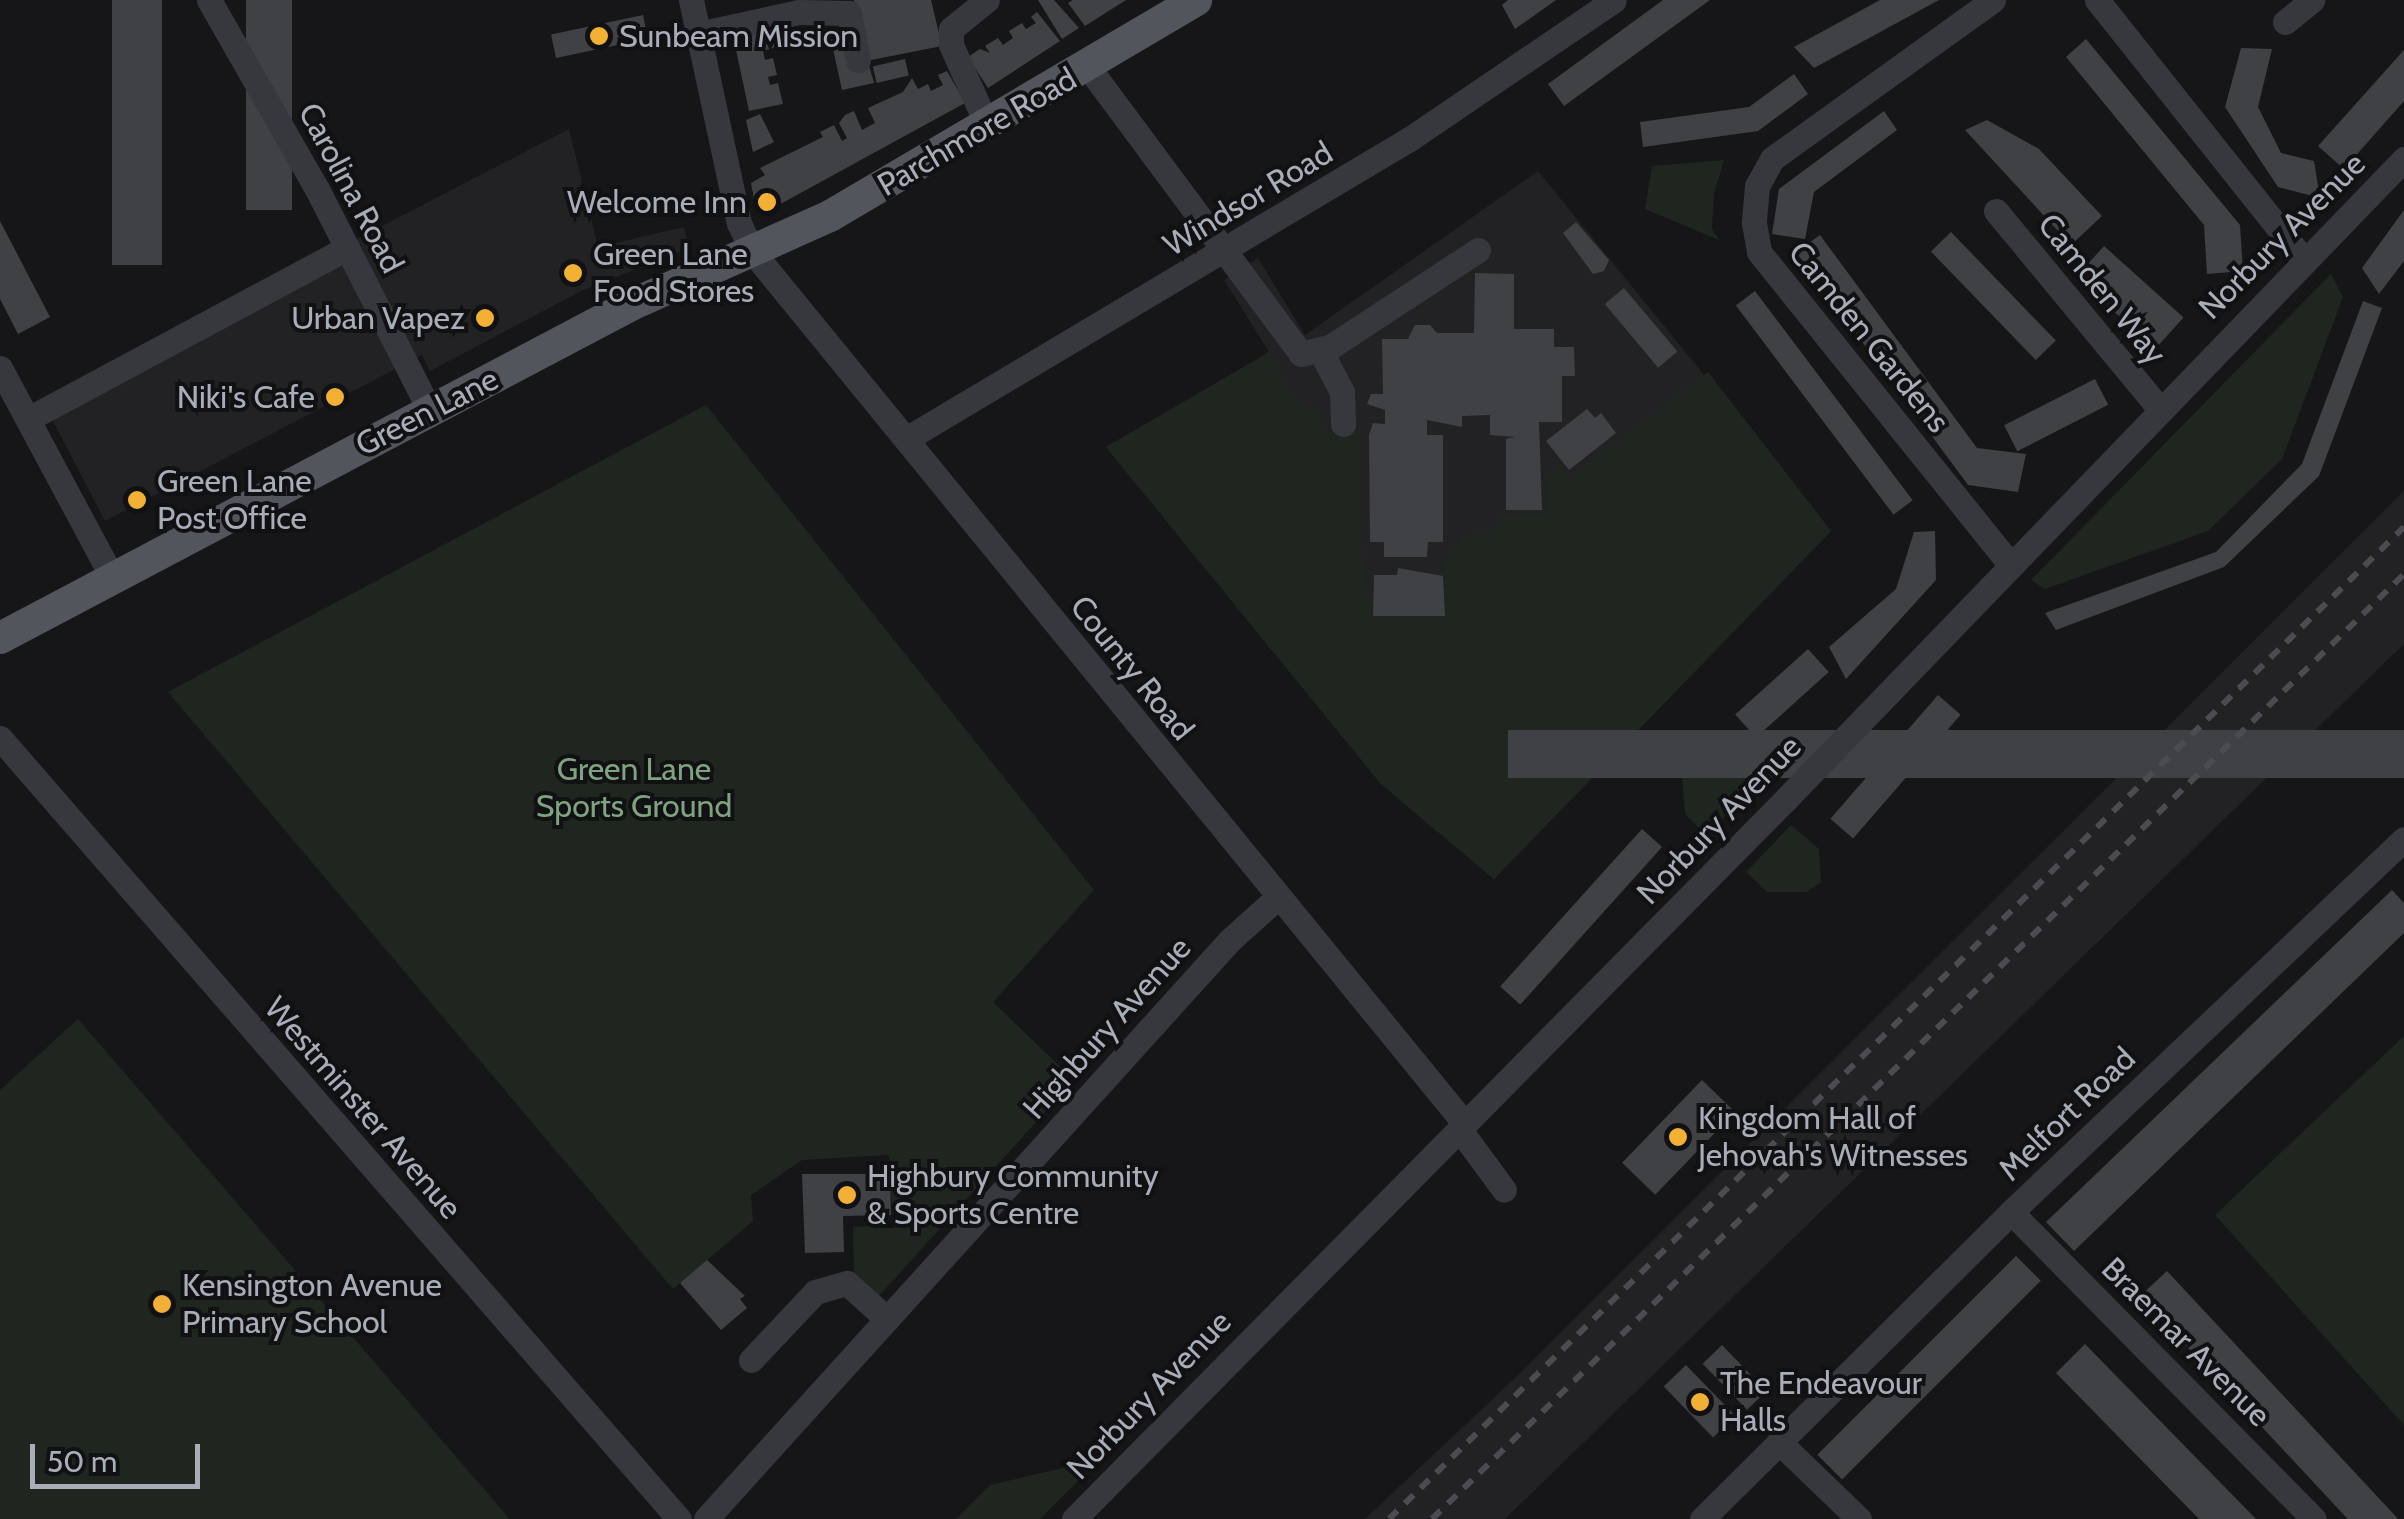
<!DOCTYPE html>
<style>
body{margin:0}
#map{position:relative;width:2404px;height:1519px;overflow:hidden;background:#161618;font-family:Cabin,sans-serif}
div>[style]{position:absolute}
.built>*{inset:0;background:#222225}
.green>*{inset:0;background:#1e261f}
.building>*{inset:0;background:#404145;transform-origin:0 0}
.minor>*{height:25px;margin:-12.5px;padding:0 12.5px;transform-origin:12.5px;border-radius:12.5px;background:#37383d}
.major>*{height:32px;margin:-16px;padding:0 16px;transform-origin:16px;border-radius:16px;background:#53555c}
.rail>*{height:6px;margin-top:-3px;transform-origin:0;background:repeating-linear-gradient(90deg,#4a4c52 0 12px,transparent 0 22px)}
.dots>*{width:28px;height:28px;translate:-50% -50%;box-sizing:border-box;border:5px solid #111113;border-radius:50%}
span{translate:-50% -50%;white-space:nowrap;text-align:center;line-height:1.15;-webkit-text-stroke:8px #111113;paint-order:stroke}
.poi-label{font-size:32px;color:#a8adb8}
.left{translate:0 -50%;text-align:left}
.right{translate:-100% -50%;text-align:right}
.street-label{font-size:32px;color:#a8adb8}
.park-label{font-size:32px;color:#7fa381}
.scale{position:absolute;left:30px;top:1444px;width:170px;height:45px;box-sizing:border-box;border:5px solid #a8adb8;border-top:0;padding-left:12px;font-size:30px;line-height:35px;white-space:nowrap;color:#a8adb8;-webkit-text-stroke:8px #111113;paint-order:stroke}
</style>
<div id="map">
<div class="built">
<div style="clip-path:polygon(569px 129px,598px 247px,684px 227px,689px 248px,583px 290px,430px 371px,422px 355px,105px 521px,43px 402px)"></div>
<div style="clip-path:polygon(1538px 171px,1831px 531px,1494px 879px,1381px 784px,1106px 447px,1269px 352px,1224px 280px,1258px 258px,1305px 335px)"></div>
<div style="clip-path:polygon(2404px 491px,2404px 644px,1505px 1519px,1365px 1519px,1514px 1379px)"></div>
</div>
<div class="green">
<div style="clip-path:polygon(1724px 160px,1714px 194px,1712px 229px,1719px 240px,1645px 209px,1652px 166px)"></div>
<div style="clip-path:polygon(2331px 274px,2343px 297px,2282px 459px,2208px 531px,2045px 589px,2031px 580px)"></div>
<div style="clip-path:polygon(1270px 352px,1293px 401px,1313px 408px,1331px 434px,1360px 431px,1361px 551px,1372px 616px,1445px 617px,1444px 564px,1461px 536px,1493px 533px,1502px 516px,1546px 514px,1547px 478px,1561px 465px,1571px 478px,1708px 372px,1831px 531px,1494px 879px,1381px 784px,1106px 447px)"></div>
<div style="clip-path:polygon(706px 405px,1094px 890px,993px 1002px,1074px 1080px,878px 1297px,854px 1275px,853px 1227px,893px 1224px,889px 1155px,802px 1160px,751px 1195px,753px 1221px,673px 1289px,168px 692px)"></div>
<div style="clip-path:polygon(1696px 762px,1730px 762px,1753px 787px,1706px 835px,1685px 814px,1682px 775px)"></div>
<div style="clip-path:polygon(1791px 825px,1819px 849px,1821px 882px,1807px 892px,1767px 892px,1746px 872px)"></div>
<div style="clip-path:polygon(78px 1019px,509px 1518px,509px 1519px,0 1519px,0 1090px)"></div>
<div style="clip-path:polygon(2404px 1036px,2404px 1425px,2215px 1215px)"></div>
<div style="clip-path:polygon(1075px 1465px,1084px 1475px,1040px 1519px,956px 1519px,990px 1485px)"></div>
</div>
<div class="building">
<div style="left:112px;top:0;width:50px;height:265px"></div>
<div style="left:246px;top:0;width:46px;height:210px"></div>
<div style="clip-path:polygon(854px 0,931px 0,942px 46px,866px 61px)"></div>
<div style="clip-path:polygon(1038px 0,1054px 0,1079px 28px,1062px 39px)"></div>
<div style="clip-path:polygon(1073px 0,1126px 0,1085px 26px,1068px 3px)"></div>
<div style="clip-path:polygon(1508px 0,1556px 0,1515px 29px,1502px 5px)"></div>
<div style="clip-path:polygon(1663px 0,1710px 0,1564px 106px,1548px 84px)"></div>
<div style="clip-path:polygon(1880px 0,1939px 0,1814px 68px,1794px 47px)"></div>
<div style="clip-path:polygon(1037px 12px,1060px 41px,988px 88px,968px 57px,980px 49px,990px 53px,985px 46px,998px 38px,1003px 45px,1013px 38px,1009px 31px,1022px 23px,1026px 29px,1036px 23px,1031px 17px)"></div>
<div style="left:643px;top:15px;width:24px;height:94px;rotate:78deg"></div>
<div style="clip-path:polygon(758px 31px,777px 39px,779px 46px,763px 51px,765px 60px,773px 58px,777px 75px,768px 77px,770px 85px,778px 83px,783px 104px,749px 111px,733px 36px)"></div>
<div style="clip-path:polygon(846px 33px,868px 62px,874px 83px,842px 90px,831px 40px)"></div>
<div style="clip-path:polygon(2086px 39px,2240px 225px,2243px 271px,2207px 274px,2204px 225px,2066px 57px)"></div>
<div style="clip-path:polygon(2241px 48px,2272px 49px,2258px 107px,2281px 153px,2314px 161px,2320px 198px,2278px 187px,2225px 107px)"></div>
<div style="clip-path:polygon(2404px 50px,2404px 101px,2344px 169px,2318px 146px)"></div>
<div style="left:905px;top:59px;width:17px;height:33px;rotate:77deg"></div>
<div style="clip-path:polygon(947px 71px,965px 103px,764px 213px,756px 210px,751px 183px,765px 175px,760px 168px,823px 137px,820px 132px,834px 125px,842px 141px,847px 138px,839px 123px,845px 115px,854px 111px,862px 130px,875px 123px,868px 108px,903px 92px,912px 78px,918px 89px,928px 84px,931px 91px,943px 85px,938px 75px)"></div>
<div style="clip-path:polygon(1794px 74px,1808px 94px,1758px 131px,1643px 147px,1640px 122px,1749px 107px)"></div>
<div style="clip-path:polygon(1884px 111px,1897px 130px,1814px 192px,1805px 239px,1772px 234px,1779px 189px)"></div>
<div style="clip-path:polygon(760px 114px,774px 142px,753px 152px,746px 120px)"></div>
<div style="clip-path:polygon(1987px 120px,2039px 149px,2102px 216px,2071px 245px,1965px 130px)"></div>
<div style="clip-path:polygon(2404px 210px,2404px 261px,2379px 294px,2362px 268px)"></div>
<div style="clip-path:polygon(0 221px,50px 317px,18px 334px,0 299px)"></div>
<div style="clip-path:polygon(1576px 222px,1609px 260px,1604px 271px,1593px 274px,1563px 233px)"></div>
<div style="left:1951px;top:232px;width:151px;height:28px;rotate:46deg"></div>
<div style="clip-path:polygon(1820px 235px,1977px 448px,2026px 454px,2018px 492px,1968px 485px,1796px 252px)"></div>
<div style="left:2104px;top:246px;width:107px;height:42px;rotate:42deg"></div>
<div style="clip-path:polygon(1475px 273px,1514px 274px,1514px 329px,1554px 329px,1554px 347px,1574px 347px,1575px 376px,1562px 376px,1562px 422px,1539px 422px,1542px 510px,1506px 510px,1506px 439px,1515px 437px,1490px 435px,1490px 415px,1462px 416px,1462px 427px,1427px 420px,1427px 435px,1443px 435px,1443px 542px,1428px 542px,1427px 557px,1384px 557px,1384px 542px,1370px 542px,1369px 435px,1373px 423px,1385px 424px,1385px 410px,1367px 404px,1371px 394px,1383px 394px,1382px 339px,1408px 339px,1415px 325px,1430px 325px,1437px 333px,1474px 333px)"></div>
<div style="left:1624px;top:288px;width:83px;height:25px;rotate:50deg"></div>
<div style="left:1755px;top:291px;width:262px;height:24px;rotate:53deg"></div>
<div style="clip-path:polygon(2363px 301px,2382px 308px,2319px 476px,2224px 567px,2056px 630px,2045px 613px,2216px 552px,2302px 464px)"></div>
<div style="left:2095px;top:379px;width:29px;height:102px;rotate:63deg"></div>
<div style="clip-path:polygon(1587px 409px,1595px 418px,1601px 413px,1616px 433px,1569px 470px,1546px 441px)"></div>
<div style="clip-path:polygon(1935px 531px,1936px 580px,1846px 679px,1829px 647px,1896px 589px,1914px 532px)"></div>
<div style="clip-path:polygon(1398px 568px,1443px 576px,1445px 616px,1373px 616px,1374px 575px,1397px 575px)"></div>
<div style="left:1808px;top:649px;width:31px;height:98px;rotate:48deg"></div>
<div style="left:1938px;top:695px;width:30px;height:164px;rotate:41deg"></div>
<div style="left:2404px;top:730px;width:48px;height:896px;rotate:90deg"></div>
<div style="left:1642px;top:829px;width:27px;height:212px;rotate:42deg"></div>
<div style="clip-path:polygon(2392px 890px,2404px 903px,2404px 933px,2074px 1251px,2046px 1222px)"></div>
<div style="left:1702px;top:1080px;width:46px;height:115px;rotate:44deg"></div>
<div style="clip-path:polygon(802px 1174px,890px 1174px,891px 1215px,843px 1216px,844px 1252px,805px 1253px)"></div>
<div style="left:2016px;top:1256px;width:35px;height:281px;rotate:45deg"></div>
<div style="clip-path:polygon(707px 1260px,745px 1296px,740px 1299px,747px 1308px,721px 1330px,680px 1283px)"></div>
<div style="left:2167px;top:1271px;width:338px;height:37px;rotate:47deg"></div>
<div style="clip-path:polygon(2085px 1344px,2256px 1519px,2199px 1519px,2056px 1373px)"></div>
<div style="left:1722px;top:1345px;width:64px;height:27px;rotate:46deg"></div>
<div style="left:1686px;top:1365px;width:71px;height:31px;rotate:46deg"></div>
</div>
<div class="minor">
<div style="left:209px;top:0;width:218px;rotate:60.3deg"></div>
<div style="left:317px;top:189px;width:249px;rotate:63deg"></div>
<div style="left:691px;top:0;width:228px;rotate:77.9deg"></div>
<div style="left:739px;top:223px;width:31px;rotate:65deg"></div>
<div style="left:752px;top:251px;width:1127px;rotate:50.76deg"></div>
<div style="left:1993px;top:0;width:272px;rotate:144.3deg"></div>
<div style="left:1772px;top:159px;width:31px;rotate:119deg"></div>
<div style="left:1757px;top:186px;width:37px;rotate:95deg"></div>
<div style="left:1754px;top:223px;width:29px;rotate:80deg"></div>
<div style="left:1759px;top:252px;width:399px;rotate:51.2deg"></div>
<div style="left:2097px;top:0;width:332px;rotate:51.5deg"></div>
<div style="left:2285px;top:22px;width:35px;rotate:-39deg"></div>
<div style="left:698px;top:34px;width:103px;rotate:-12.3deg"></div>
<div style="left:799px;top:12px;width:50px;rotate:1.1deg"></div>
<div style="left:849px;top:13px;width:48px;rotate:79.2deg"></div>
<div style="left:1088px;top:67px;width:357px;rotate:53.4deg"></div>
<div style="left:1301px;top:354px;width:30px;rotate:-14deg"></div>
<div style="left:1330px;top:347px;width:177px;rotate:-33.2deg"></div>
<div style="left:987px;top:125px;width:88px;rotate:-114.2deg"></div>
<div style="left:951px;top:45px;width:16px;rotate:-90deg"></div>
<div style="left:951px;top:29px;width:46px;rotate:-38.9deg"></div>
<div style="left:1996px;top:211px;width:254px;rotate:50.4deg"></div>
<div style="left:1321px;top:352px;width:45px;rotate:62.3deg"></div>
<div style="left:1342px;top:392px;width:32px;rotate:88deg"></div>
<div style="left:0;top:368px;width:237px;rotate:61.8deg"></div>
<div style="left:28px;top:419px;width:362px;rotate:-28.2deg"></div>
<div style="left:906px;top:439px;width:588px;rotate:-30.8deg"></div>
<div style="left:1411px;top:138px;width:245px;rotate:-34.2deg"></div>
<div style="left:0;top:738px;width:1035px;rotate:49deg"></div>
<div style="left:1460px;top:1130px;width:74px;rotate:53.7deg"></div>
<div style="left:2011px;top:1212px;width:431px;rotate:45.4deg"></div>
<div style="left:751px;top:1360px;width:93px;rotate:-46.7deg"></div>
<div style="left:815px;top:1292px;width:33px;rotate:-16deg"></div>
<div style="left:847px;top:1283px;width:54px;rotate:42deg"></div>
<div style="left:1779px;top:1442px;width:111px;rotate:43.9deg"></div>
<div style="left:706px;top:1519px;width:781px;rotate:-47.85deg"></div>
<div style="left:1230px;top:940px;width:64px;rotate:-41.9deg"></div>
<div style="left:1074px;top:1519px;width:1013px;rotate:-45.32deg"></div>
<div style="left:1786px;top:799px;width:890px;rotate:-46deg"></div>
<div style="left:1702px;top:1519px;width:436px;rotate:-44.8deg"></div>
<div style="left:2011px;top:1212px;width:542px;rotate:-43.5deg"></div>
</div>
<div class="major">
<div style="left:0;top:638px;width:713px;rotate:-27.82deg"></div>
<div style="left:631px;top:305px;width:218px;rotate:-24.1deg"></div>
<div style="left:830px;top:216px;width:425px;rotate:-30.5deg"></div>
</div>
<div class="rail">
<div style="left:1389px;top:1519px;width:1419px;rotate:-44.34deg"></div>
<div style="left:1432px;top:1519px;width:1356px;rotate:-44.19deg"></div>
</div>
<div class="dots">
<div style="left:599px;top:36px;background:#f2b134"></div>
<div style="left:767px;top:202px;background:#f2b134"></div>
<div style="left:573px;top:273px;background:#f2b134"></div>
<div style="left:485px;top:318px;background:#f2b134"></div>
<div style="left:335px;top:397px;background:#f2b134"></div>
<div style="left:137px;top:500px;background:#f2b134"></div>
<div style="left:1678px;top:1137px;background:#f2b134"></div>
<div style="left:847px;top:1195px;background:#f2b134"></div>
<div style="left:162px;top:1304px;background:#f2b134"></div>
<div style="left:1700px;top:1402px;background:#f2b134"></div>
</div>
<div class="poi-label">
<span class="left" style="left:619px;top:36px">Sunbeam Mission</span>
<span class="right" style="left:747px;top:202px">Welcome Inn</span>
<span class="left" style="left:593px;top:273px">Green Lane<br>Food Stores</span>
<span class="right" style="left:465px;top:318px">Urban Vapez</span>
<span class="right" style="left:315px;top:397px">Niki's Cafe</span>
<span class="left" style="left:157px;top:500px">Green Lane<br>Post Office</span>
<span class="left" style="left:1698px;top:1137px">Kingdom Hall of<br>Jehovah's Witnesses</span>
<span class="left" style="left:867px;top:1195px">Highbury Community<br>&amp; Sports Centre</span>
<span class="left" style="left:182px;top:1304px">Kensington Avenue<br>Primary School</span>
<span class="left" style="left:1720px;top:1402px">The Endeavour<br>Halls</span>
</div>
<div class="street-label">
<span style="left:977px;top:132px;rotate:-30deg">Parchmore Road</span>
<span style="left:351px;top:188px;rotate:62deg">Carolina Road</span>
<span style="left:1248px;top:199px;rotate:-31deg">Windsor Road</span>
<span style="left:2282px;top:236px;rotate:-45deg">Norbury Avenue</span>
<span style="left:2102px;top:289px;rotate:51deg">Camden Way</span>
<span style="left:1869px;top:337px;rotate:51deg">Camden Gardens</span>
<span style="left:427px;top:412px;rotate:-27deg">Green Lane</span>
<span style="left:1132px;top:668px;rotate:51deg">County Road</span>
<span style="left:1719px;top:820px;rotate:-46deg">Norbury Avenue</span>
<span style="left:1107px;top:1028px;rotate:-48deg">Highbury Avenue</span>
<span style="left:363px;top:1108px;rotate:49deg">Westminster Avenue</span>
<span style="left:2067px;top:1114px;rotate:-44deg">Melfort Road</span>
<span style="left:2186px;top:1342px;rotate:45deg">Braemar Avenue</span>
<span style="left:1149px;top:1395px;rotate:-46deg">Norbury Avenue</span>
</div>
<div class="park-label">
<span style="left:634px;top:788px">Green Lane<br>Sports Ground</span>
</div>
<div class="scale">50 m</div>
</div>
